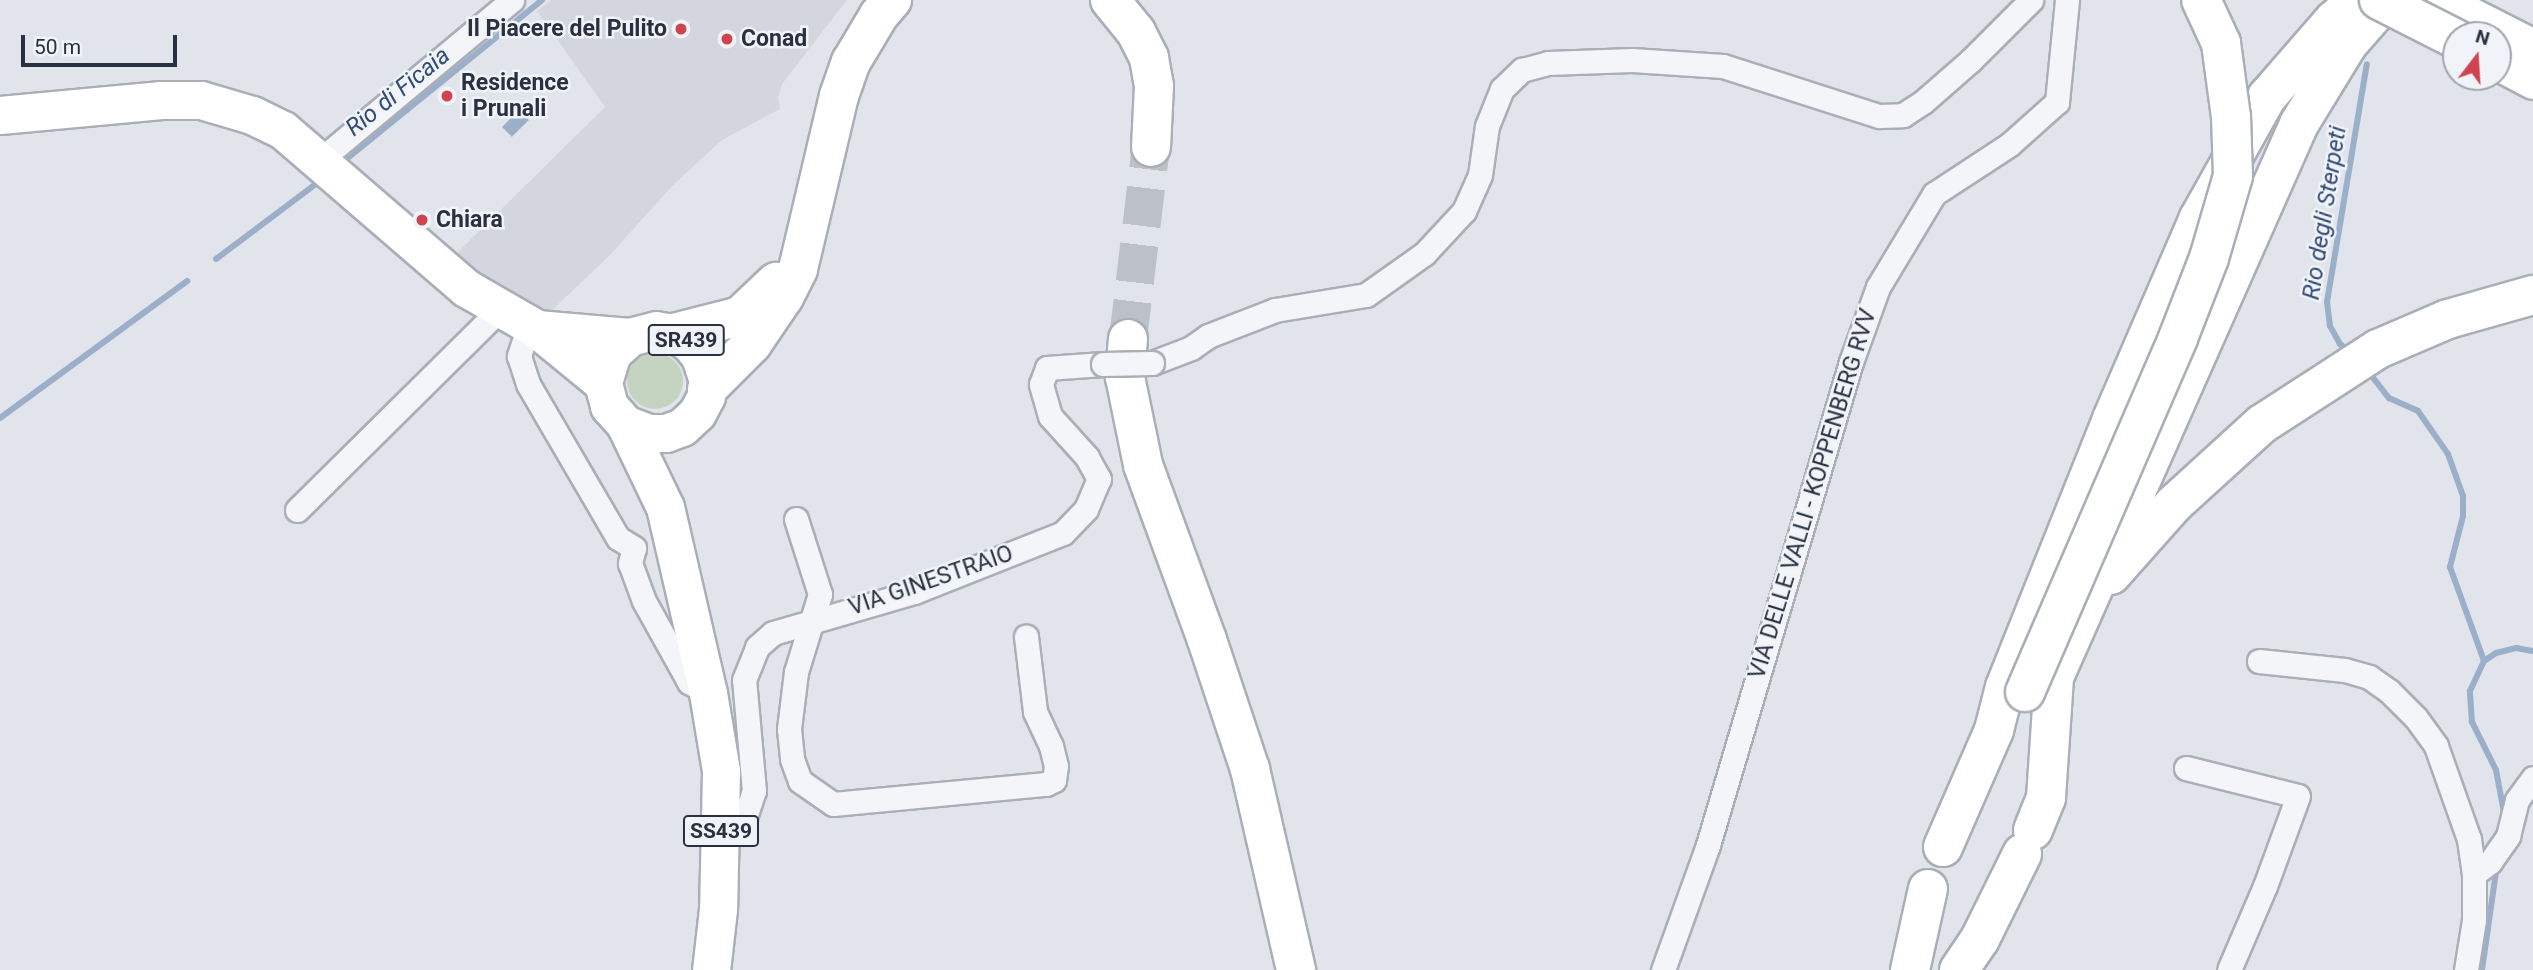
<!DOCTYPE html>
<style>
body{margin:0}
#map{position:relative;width:2533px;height:970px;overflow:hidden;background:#e1e4ea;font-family:Roboto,sans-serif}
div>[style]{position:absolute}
.built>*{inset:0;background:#d3d6df}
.green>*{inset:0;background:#c5d4c1}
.round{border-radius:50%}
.water>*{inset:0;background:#9bafca;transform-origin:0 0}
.stream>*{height:6px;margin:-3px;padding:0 3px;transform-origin:3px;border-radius:3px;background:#9bafca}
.highway-tunnel>*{height:38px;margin-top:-19px;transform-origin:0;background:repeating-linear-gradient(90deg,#bcc0c8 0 38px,transparent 0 57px)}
.roads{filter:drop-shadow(2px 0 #aaaeb7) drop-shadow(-2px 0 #aaaeb7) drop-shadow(0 2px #aaaeb7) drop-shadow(0 -2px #aaaeb7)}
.street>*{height:23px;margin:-11.5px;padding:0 11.5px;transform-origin:11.5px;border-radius:11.5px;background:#f3f5f8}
.primary>*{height:37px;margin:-18.5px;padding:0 18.5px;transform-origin:18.5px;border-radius:18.5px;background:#fff}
.highway>*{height:38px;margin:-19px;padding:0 19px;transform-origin:19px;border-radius:19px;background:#fff}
.bridges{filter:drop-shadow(2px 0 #aaaeb7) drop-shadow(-2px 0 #aaaeb7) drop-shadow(0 2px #aaaeb7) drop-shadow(0 -2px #aaaeb7)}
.street-bridge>*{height:23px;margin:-11.5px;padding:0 11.5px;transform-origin:11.5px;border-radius:11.5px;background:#f3f5f8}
.highway-bridge>*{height:38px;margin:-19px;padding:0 19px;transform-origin:19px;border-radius:19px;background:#fff}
.dots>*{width:19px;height:19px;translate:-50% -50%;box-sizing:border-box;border:4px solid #f0f3f7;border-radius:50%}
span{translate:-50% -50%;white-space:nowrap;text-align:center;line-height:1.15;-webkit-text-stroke:5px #f0f3f7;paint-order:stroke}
.shield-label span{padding:2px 5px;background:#f0f3f7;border:2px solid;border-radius:5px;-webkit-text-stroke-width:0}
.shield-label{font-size:21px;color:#293041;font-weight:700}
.poi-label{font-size:23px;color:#293041;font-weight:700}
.right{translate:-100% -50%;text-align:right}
.left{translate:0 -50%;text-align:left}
.street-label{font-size:23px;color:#293041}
.water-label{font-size:24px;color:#324c76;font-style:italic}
.north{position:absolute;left:2442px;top:21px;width:70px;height:70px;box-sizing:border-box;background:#f0f3f7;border:2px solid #a0a5ae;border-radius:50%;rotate:17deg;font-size:19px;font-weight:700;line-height:28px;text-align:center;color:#293041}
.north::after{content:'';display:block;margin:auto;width:24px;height:32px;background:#d04450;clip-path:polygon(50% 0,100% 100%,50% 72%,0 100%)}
.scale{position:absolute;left:21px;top:35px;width:156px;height:32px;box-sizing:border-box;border:4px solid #293041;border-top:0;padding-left:9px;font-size:21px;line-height:24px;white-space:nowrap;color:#293041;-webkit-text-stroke:5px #f0f3f7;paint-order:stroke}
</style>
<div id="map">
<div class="built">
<div style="clip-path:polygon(552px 0,847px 0,782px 84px,778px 98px,780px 109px,722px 140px,673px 185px,609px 256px,549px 313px,540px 317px,452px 258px,605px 107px,537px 11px)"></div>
</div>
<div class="green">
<div class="round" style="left:627px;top:353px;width:56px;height:56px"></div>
</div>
<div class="water">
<div style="left:519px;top:110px;width:14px;height:24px;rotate:45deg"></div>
</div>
<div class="stream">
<div style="left:344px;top:161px;width:255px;rotate:-39.1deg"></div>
<div style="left:216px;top:259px;width:130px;rotate:-36.9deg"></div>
<div style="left:2350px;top:352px;width:13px;rotate:-141deg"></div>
<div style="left:2340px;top:344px;width:21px;rotate:-119deg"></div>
<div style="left:2330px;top:326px;width:24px;rotate:-97deg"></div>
<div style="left:2327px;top:302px;width:241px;rotate:-80.5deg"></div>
<div style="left:2367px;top:370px;width:36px;rotate:52deg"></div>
<div style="left:2389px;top:398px;width:32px;rotate:24deg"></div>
<div style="left:2418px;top:411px;width:52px;rotate:55.1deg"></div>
<div style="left:2448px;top:454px;width:45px;rotate:70.3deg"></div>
<div style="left:2463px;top:496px;width:20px;rotate:90deg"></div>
<div style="left:2463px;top:516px;width:53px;rotate:104.3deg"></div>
<div style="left:2450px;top:567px;width:100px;rotate:70.1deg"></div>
<div style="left:0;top:418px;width:232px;rotate:-36.2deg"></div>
<div style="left:2504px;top:813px;width:44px;rotate:-100.5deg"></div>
<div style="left:2496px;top:770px;width:54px;rotate:-116.6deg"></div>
<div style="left:2472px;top:722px;width:31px;rotate:-94deg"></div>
<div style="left:2470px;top:691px;width:33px;rotate:-65deg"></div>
<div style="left:2484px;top:661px;width:14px;rotate:-34deg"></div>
<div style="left:2496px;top:653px;width:21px;rotate:-14deg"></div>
<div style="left:2516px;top:648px;width:17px;rotate:10deg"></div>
<div style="left:2482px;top:970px;width:106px;rotate:-81.9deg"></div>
</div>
<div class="highway-tunnel">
<div style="left:1128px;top:339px;width:193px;rotate:-83.2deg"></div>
</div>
<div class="roads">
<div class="street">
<div style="left:320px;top:160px;width:250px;rotate:-39.8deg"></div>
<div style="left:529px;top:325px;width:33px;rotate:108deg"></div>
<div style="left:519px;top:356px;width:29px;rotate:72deg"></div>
<div style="left:528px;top:384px;width:178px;rotate:59.7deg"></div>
<div style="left:618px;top:538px;width:19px;rotate:32deg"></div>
<div style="left:1152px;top:363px;width:42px;rotate:-21deg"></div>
<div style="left:1191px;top:348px;width:21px;rotate:-35deg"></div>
<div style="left:1208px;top:336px;width:72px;rotate:-21.2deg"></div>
<div style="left:1275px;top:310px;width:92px;rotate:-9.4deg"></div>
<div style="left:1366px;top:295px;width:71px;rotate:-35.3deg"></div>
<div style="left:1424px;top:254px;width:59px;rotate:-47.1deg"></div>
<div style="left:1464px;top:211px;width:39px;rotate:-66deg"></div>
<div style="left:1480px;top:175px;width:49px;rotate:-81.9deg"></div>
<div style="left:1487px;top:126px;width:40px;rotate:-68deg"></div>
<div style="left:1502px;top:89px;width:28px;rotate:-44deg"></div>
<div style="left:1522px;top:70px;width:27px;rotate:-15deg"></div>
<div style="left:1548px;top:63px;width:84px;rotate:-2deg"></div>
<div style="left:1632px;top:60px;width:91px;rotate:3.8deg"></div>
<div style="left:1723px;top:66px;width:164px;rotate:17.8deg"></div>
<div style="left:1879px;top:116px;width:24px;rotate:-2deg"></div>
<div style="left:1903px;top:115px;width:24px;rotate:-33deg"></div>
<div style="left:1923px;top:102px;width:64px;rotate:-41.2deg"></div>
<div style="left:1971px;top:60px;width:85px;rotate:-45deg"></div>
<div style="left:297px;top:510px;width:286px;rotate:-44.7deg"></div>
<div style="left:796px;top:519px;width:79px;rotate:72.3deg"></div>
<div style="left:820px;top:594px;width:82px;rotate:107.1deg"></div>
<div style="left:796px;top:672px;width:57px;rotate:97deg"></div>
<div style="left:789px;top:729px;width:30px;rotate:84deg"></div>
<div style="left:792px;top:759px;width:23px;rotate:70deg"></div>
<div style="left:800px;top:781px;width:40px;rotate:34.9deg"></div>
<div style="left:833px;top:804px;width:214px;rotate:-5.4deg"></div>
<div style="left:1046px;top:784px;width:9px;rotate:-27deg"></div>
<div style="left:1054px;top:780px;width:14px;rotate:-82deg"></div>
<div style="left:1056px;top:766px;width:21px;rotate:-104deg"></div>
<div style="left:1051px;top:746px;width:38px;rotate:-115deg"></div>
<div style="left:1035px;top:711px;width:75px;rotate:-96.9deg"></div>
<div style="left:634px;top:548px;width:16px;rotate:105deg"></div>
<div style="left:630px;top:563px;width:40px;rotate:69.8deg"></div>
<div style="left:644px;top:601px;width:93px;rotate:60.9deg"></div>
<div style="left:689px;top:682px;width:22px;rotate:30deg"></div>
<div style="left:2259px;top:661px;width:86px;rotate:6deg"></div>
<div style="left:2345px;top:670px;width:25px;rotate:16deg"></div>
<div style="left:2369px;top:677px;width:24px;rotate:35deg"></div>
<div style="left:2389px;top:691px;width:38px;rotate:45deg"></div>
<div style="left:2416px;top:718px;width:34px;rotate:54deg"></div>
<div style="left:2436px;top:746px;width:99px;rotate:70.5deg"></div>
<div style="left:2469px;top:839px;width:35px;rotate:82deg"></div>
<div style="left:2474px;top:874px;width:46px;rotate:90deg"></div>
<div style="left:2474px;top:920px;width:51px;rotate:99.1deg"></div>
<div style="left:2186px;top:768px;width:115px;rotate:14deg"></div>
<div style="left:2298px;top:796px;width:96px;rotate:110.1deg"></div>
<div style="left:2265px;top:886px;width:91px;rotate:113.2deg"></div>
<div style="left:721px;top:834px;width:24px;rotate:-24deg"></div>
<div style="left:743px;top:824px;width:35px;rotate:-72deg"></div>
<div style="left:754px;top:791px;width:111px;rotate:-95.1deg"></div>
<div style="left:744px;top:680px;width:35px;rotate:-68deg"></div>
<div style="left:757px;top:647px;width:21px;rotate:-41deg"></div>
<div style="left:773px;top:633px;width:147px;rotate:-16.2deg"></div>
<div style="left:914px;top:592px;width:160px;rotate:-21.6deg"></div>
<div style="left:1063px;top:533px;width:33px;rotate:-46deg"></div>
<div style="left:1086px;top:509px;width:33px;rotate:-67deg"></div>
<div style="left:1099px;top:479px;width:25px;rotate:-119deg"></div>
<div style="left:1087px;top:457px;width:55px;rotate:-132.1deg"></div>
<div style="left:1050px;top:416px;width:33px;rotate:-106deg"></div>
<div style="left:1041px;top:384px;width:17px;rotate:-69deg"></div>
<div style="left:1047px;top:368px;width:56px;rotate:-4.1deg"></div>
<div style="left:2474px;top:874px;width:20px;rotate:-37deg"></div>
<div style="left:2490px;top:862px;width:32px;rotate:-55deg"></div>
<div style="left:2508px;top:836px;width:37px;rotate:-76deg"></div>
<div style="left:2517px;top:800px;width:27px;rotate:-54deg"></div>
<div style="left:1663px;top:970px;width:133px;rotate:-70.2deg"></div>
<div style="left:1708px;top:845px;width:504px;rotate:-73.51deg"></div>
<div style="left:1851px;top:362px;width:80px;rotate:-70.2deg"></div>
<div style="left:1878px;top:287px;width:109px;rotate:-58.9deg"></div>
<div style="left:1934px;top:194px;width:91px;rotate:-33.3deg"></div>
<div style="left:2010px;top:144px;width:63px;rotate:-41.8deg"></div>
<div style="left:2057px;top:102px;width:102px;rotate:-84.4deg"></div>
</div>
<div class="primary">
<div style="left:0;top:115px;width:162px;rotate:-5.3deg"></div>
<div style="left:161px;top:100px;width:40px"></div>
<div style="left:201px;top:100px;width:53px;rotate:16.4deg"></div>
<div style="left:252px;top:115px;width:34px;rotate:26deg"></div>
<div style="left:283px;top:130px;width:242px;rotate:40.8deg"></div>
<div style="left:466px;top:288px;width:82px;rotate:30deg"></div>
<div style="left:537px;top:329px;width:85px;rotate:39.3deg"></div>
<div style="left:537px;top:329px;width:93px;rotate:4.9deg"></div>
<div style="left:625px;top:424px;width:26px;rotate:21deg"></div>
<div style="left:649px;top:433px;width:17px"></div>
<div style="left:666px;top:433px;width:17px;rotate:-21deg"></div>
<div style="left:682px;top:427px;width:21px;rotate:-43deg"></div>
<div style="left:697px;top:413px;width:19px;rotate:-62deg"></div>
<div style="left:706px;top:396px;width:15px;rotate:-82deg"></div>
<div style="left:708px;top:381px;width:26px;rotate:-108deg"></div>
<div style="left:700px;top:356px;width:17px;rotate:-130deg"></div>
<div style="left:689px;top:343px;width:18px;rotate:-146deg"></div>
<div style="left:674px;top:333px;width:18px;rotate:-171deg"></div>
<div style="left:656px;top:330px;width:27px;rotate:165deg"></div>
<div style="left:630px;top:337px;width:24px;rotate:138deg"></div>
<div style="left:612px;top:353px;width:31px;rotate:107deg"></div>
<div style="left:603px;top:383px;width:24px;rotate:75deg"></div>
<div style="left:609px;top:406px;width:24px;rotate:48deg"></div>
<div style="left:625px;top:424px;width:92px;rotate:64.3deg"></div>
<div style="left:665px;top:507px;width:191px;rotate:77deg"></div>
<div style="left:708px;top:693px;width:79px;rotate:80.5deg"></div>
<div style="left:721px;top:771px;width:138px;rotate:91.2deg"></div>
<div style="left:718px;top:909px;width:61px;rotate:96.5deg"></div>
</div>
<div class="highway">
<div style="left:1110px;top:0;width:41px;rotate:50.9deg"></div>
<div style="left:1136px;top:32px;width:29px;rotate:63deg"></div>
<div style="left:1149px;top:58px;width:28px;rotate:80deg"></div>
<div style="left:1154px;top:86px;width:61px;rotate:92.8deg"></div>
<div style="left:2437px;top:0;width:108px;rotate:27deg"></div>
<div style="left:2498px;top:61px;width:40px;rotate:28deg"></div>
<div style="left:674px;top:333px;width:68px;rotate:-14.4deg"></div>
<div style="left:740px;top:316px;width:50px;rotate:-43.4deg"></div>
<div style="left:1128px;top:339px;width:38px;rotate:95deg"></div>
<div style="left:1125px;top:377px;width:90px;rotate:78.4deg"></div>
<div style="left:1143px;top:465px;width:186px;rotate:69.9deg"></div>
<div style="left:1207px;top:640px;width:136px;rotate:71.6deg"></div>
<div style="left:1250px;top:769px;width:206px;rotate:77.1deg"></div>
<div style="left:707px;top:389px;width:64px;rotate:-45deg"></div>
<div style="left:752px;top:344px;width:57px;rotate:-55.8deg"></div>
<div style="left:784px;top:297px;width:31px;rotate:-63deg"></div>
<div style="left:798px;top:269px;width:178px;rotate:-76.7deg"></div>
<div style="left:839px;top:96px;width:36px;rotate:-71deg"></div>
<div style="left:851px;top:62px;width:55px;rotate:-59.2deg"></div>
<div style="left:879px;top:15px;width:20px;rotate:-49deg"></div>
<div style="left:2111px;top:575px;width:95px;rotate:-48.4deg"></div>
<div style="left:2174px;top:504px;width:119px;rotate:-42.3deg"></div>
<div style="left:2262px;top:424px;width:138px;rotate:-32.9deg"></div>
<div style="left:2378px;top:349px;width:76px;rotate:-23.2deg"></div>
<div style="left:2448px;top:319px;width:88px;rotate:-15.8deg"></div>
<div style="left:2033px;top:830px;width:35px;rotate:-68deg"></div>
<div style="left:2046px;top:798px;width:121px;rotate:-86.2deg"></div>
<div style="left:2054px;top:677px;width:605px;rotate:-66.1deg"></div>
<div style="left:2299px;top:124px;width:94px;rotate:-58.5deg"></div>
<div style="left:2348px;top:44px;width:45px;rotate:-48.6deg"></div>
<div style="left:1943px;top:847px;width:128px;rotate:-66.4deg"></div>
<div style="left:1994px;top:730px;width:44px;rotate:-75.7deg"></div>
<div style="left:2005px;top:687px;width:289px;rotate:-68.2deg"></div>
<div style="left:2112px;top:419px;width:219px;rotate:-66.6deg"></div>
<div style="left:2199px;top:218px;width:139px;rotate:-60.7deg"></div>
<div style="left:2267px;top:97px;width:102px;rotate:-49deg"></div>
<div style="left:2334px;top:20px;width:31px;rotate:-40deg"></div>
<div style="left:1910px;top:970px;width:83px;rotate:-77.5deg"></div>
<div style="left:1959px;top:970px;width:37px;rotate:-56deg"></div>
<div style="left:1980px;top:939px;width:95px;rotate:-63.7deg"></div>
</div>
</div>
<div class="bridges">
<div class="street-bridge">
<div style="left:1103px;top:364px;width:49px;rotate:-1.2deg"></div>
</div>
<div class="highway-bridge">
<div style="left:2379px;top:0;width:86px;rotate:26.9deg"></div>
<div style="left:2025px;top:692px;width:386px;rotate:-66.6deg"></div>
<div style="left:2178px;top:338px;width:86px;rotate:-68.8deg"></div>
<div style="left:2209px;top:258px;width:85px;rotate:-73.7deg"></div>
<div style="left:2233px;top:176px;width:59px;rotate:-91.9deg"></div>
<div style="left:2231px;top:117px;width:75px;rotate:-97.7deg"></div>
<div style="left:2221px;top:43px;width:47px;rotate:-114.9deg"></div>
</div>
</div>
<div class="dots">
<div style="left:681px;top:29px;background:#d04450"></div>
<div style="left:727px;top:39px;background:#d04450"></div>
<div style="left:447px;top:96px;background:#d04450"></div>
<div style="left:422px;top:220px;background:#d04450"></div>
</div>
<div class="shield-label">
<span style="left:686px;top:340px">SR439</span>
<span style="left:721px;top:831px">SS439</span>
</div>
<div class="poi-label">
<span class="right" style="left:667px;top:29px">Il Piacere del Pulito</span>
<span class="left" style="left:741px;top:39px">Conad</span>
<span class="left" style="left:461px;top:96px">Residence<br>i Prunali</span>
<span class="left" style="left:436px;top:220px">Chiara</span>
</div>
<div class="street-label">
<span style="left:1813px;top:494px;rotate:-73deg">VIA DELLE VALLI - KOPPENBERG RVV</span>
<span style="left:931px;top:581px;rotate:-19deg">VIA GINESTRAIO</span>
</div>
<div class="water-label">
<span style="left:398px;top:92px;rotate:-39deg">Rio di Ficaia</span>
<span style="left:2325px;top:213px;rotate:-81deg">Rio degli Sterpeti</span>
</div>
<div class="north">N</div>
<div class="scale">50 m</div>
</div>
